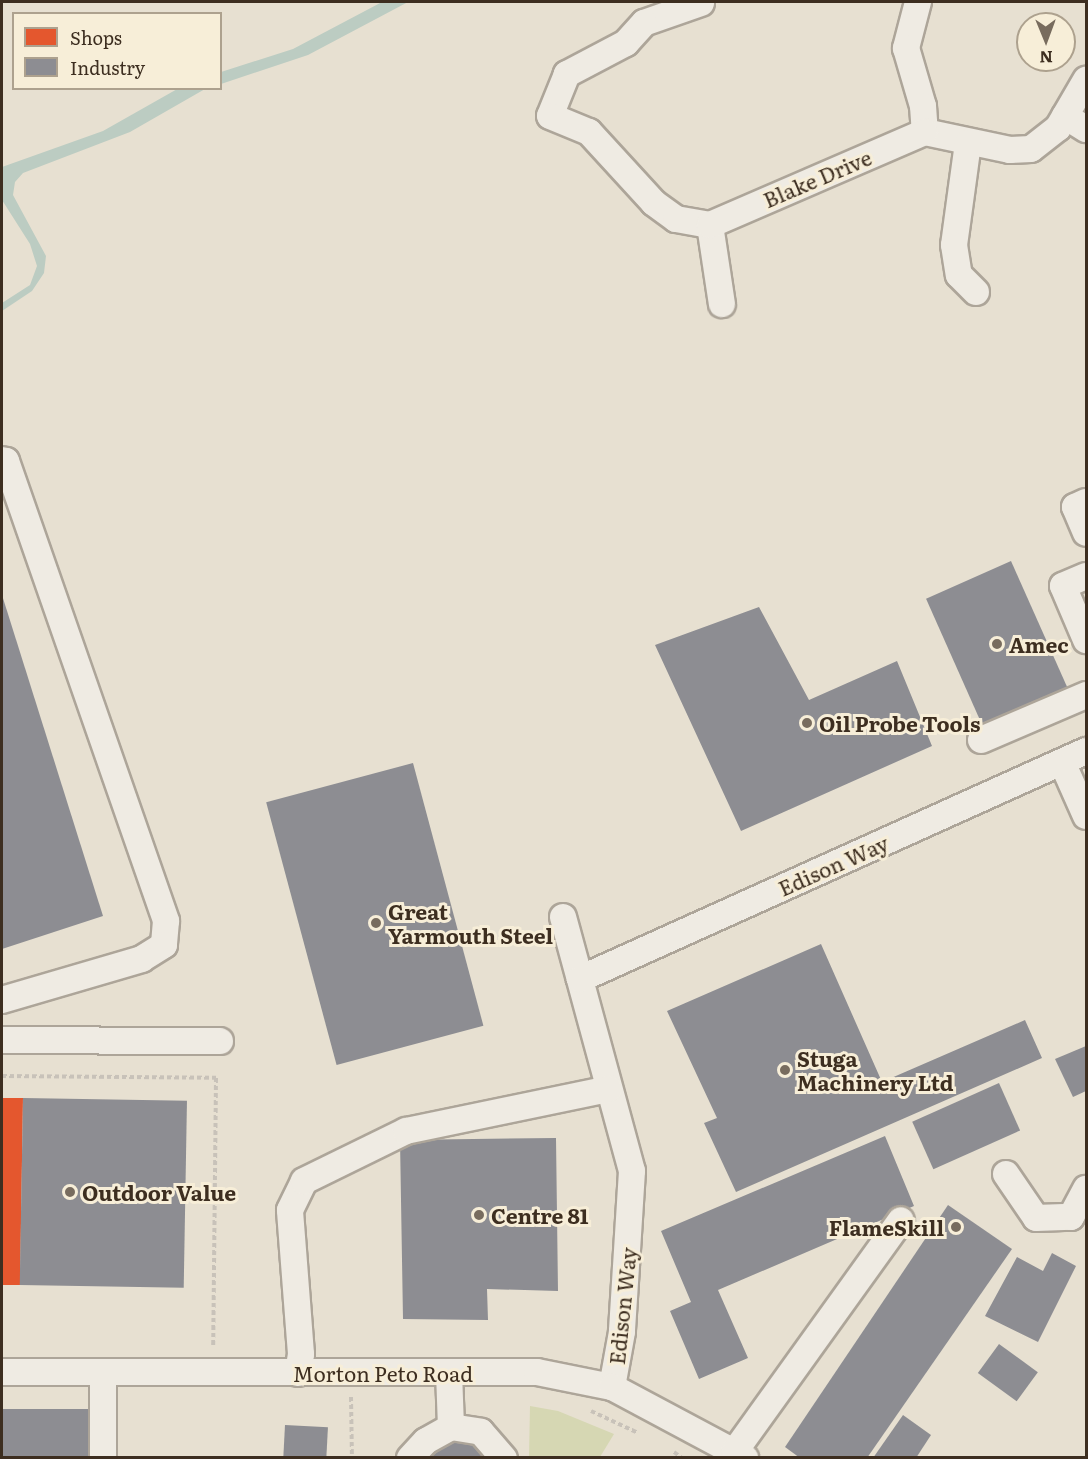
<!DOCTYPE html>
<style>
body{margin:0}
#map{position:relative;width:1088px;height:1459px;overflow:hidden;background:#e7e0d1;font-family:Literata,serif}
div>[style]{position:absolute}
.green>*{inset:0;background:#d6d7b3}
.water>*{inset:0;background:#bcccc2}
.shops>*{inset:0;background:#e4572e}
.industry>*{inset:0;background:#8d8d92;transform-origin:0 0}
.path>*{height:4px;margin-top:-2px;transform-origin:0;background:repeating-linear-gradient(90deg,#c8c2b9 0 4.5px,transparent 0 7.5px)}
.roads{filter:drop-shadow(2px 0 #ada599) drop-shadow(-2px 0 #ada599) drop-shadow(0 2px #ada599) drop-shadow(0 -2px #ada599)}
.minor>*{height:26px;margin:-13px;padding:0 13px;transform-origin:13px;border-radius:13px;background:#efebe3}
.dots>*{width:16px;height:16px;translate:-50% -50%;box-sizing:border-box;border:3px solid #f7eed8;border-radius:50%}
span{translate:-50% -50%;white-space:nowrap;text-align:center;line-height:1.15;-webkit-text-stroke:6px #f7eed8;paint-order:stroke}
.street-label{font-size:21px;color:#3d2e20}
.poi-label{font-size:21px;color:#3d2e20;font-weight:700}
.left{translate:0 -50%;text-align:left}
.right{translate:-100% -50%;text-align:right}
.frame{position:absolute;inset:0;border:3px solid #3d2e20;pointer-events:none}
.legend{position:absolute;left:12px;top:12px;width:210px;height:78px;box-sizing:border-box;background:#f7eed8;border:2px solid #ada18e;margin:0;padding:8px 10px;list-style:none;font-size:18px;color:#3d2e20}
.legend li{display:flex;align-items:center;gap:12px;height:30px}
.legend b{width:30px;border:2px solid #ada18e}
.north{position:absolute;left:1016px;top:12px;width:60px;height:60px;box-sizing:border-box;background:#f7eed8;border:2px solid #ada18e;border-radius:50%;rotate:179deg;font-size:16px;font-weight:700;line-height:24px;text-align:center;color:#3d2e20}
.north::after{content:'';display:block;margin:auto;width:21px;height:27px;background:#786c5e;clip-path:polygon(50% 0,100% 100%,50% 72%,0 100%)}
</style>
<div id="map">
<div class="green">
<div style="clip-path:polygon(530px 1406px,558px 1411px,614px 1434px,600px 1457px,529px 1457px)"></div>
</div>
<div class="water">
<div style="clip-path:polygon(382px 2px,408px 2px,308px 55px,221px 84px,221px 72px,293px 49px)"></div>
<div style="clip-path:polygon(179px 88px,205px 89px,130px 132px,23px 173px,15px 182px,13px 195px,46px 256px,44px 273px,32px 291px,2px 311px,2px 303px,30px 285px,37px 266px,30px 244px,2px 200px,2px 167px,103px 131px)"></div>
</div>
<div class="shops">
<div style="clip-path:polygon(2px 1098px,23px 1098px,20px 1285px,2px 1285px)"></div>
</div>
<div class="industry">
<div style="left:1011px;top:561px;width:141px;height:93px;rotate:66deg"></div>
<div style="clip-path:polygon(2px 595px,103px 916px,2px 949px)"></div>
<div style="clip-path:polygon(759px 607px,809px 700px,897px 661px,932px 746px,741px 831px,655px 645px)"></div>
<div style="left:413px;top:763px;width:272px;height:152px;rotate:75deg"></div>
<div style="clip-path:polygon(821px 944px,882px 1082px,1025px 1020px,1042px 1058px,736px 1192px,704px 1123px,717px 1118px,667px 1011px)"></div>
<div style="clip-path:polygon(1086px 1046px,1086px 1091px,1073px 1097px,1055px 1059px)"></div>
<div style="left:999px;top:1083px;width:52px;height:95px;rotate:66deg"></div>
<div style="left:23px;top:1098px;width:164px;height:187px;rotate:1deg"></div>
<div style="clip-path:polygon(885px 1136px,914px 1206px,718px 1290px,748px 1358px,699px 1379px,670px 1311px,691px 1302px,661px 1231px)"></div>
<div style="clip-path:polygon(556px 1138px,558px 1291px,487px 1289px,488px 1320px,403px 1319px,400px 1140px)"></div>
<div style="clip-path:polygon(948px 1205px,1012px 1249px,867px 1458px,800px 1458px,785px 1447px)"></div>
<div style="clip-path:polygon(1052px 1253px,1076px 1266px,1038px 1342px,985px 1316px,1017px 1257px,1043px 1271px)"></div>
<div style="left:999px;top:1344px;width:48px;height:36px;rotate:36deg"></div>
<div style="left:2px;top:1409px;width:87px;height:49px"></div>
<div style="clip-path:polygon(903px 1415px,931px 1435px,916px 1458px,873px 1458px)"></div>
<div style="left:285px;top:1425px;width:43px;height:33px;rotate:3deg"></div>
<div style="left:495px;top:1434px;width:24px;height:62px;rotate:90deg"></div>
</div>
<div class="path">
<div style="left:2px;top:1076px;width:214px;rotate:0.5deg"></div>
<div style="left:216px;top:1078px;width:270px;rotate:90.6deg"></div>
<div style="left:351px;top:1397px;width:61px;rotate:89.1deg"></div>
<div style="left:591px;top:1411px;width:50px;rotate:25deg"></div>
<div style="left:674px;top:1452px;width:10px;rotate:37deg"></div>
</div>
<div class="roads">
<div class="minor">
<div style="left:918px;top:2px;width:48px;rotate:104.6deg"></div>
<div style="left:906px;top:48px;width:60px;rotate:73.7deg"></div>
<div style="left:923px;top:106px;width:26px;rotate:86deg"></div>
<div style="left:701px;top:3px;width:60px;rotate:160.7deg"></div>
<div style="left:644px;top:23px;width:27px;rotate:132deg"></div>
<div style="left:626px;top:43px;width:67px;rotate:152.3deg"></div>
<div style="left:567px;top:74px;width:45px;rotate:112deg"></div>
<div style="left:550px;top:116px;width:42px;rotate:22.3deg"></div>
<div style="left:589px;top:132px;width:96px;rotate:47.5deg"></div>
<div style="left:654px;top:203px;width:27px;rotate:36deg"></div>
<div style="left:676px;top:219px;width:35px;rotate:10deg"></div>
<div style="left:710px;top:225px;width:80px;rotate:81.4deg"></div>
<div style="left:1065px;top:116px;width:25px;rotate:32deg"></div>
<div style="left:925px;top:132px;width:87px;rotate:12deg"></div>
<div style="left:1010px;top:150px;width:21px;rotate:-3deg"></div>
<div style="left:1031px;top:149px;width:34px;rotate:-38deg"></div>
<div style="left:1058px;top:128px;width:56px;rotate:-59.7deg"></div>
<div style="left:968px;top:143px;width:103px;rotate:97.8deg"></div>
<div style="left:954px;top:245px;width:30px;rotate:81deg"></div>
<div style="left:959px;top:275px;width:24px;rotate:45deg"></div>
<div style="left:710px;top:225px;width:234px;rotate:-23.4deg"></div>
<div style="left:2px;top:460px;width:4px;rotate:14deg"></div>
<div style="left:6px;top:461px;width:487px;rotate:70.8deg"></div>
<div style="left:166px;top:921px;width:24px;rotate:95deg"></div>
<div style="left:164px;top:945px;width:26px;rotate:148deg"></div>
<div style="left:142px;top:959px;width:146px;rotate:163.7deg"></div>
<div style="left:1086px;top:502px;width:12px;rotate:156deg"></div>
<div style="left:1075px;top:507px;width:28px;rotate:67deg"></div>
<div style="left:1086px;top:576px;width:25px;rotate:157deg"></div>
<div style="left:1063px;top:586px;width:59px;rotate:66.9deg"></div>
<div style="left:981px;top:740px;width:114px;rotate:-23.2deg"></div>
<div style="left:1062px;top:762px;width:59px;rotate:66deg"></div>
<div style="left:563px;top:917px;width:263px;rotate:74.8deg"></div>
<div style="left:632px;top:1171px;width:161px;rotate:93.6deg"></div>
<div style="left:622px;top:1332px;width:56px;rotate:100.3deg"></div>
<div style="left:580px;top:979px;width:555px;rotate:-24.26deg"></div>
<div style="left:2px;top:1040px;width:218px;rotate:0.3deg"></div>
<div style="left:1006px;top:1174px;width:53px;rotate:55.7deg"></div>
<div style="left:1036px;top:1218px;width:35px;rotate:-2deg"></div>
<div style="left:1071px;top:1217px;width:32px;rotate:-62deg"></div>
<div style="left:2px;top:1372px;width:535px"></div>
<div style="left:537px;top:1372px;width:76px;rotate:11.3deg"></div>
<div style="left:612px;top:1387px;width:151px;rotate:28.1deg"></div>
<div style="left:298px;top:1373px;width:19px;rotate:-81deg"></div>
<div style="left:301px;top:1354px;width:144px;rotate:-94.4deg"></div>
<div style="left:290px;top:1210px;width:32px;rotate:-64deg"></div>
<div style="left:304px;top:1181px;width:114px;rotate:-26.1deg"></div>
<div style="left:406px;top:1131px;width:207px;rotate:-11.7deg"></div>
<div style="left:451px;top:1427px;width:30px;rotate:9deg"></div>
<div style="left:481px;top:1432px;width:35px;rotate:49deg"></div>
<div style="left:735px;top:1451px;width:284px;rotate:-54.3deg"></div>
<div style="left:103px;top:1458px;width:84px;rotate:-90deg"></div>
<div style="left:410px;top:1458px;width:23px;rotate:-47deg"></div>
<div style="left:426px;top:1441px;width:29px;rotate:-29deg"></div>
<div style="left:451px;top:1427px;width:55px;rotate:-92.1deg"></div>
</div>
</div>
<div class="dots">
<div style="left:997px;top:644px;background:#786c5e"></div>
<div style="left:807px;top:723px;background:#786c5e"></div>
<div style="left:376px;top:923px;background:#786c5e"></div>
<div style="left:785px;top:1070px;background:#786c5e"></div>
<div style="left:70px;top:1192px;background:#786c5e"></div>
<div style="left:479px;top:1215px;background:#786c5e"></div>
<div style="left:956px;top:1227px;background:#786c5e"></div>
</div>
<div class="street-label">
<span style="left:817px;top:178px;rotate:-23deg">Blake Drive</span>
<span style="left:833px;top:865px;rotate:-24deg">Edison Way</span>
<span style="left:622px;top:1306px;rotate:-84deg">Edison Way</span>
<span style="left:383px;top:1373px">Morton Peto Road</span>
</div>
<div class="poi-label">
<span class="left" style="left:1009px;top:644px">Amec</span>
<span class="left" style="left:819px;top:723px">Oil Probe Tools</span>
<span class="left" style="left:388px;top:923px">Great<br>Yarmouth Steel</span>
<span class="left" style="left:797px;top:1070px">Stuga<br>Machinery Ltd</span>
<span class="left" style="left:82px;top:1192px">Outdoor Value</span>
<span class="left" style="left:491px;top:1215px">Centre 81</span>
<span class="right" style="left:944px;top:1227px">FlameSkill</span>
</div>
<div class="frame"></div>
<ul class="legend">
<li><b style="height:16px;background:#e4572e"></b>Shops</li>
<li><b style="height:16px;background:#8d8d92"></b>Industry</li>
</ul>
<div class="north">N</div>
</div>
